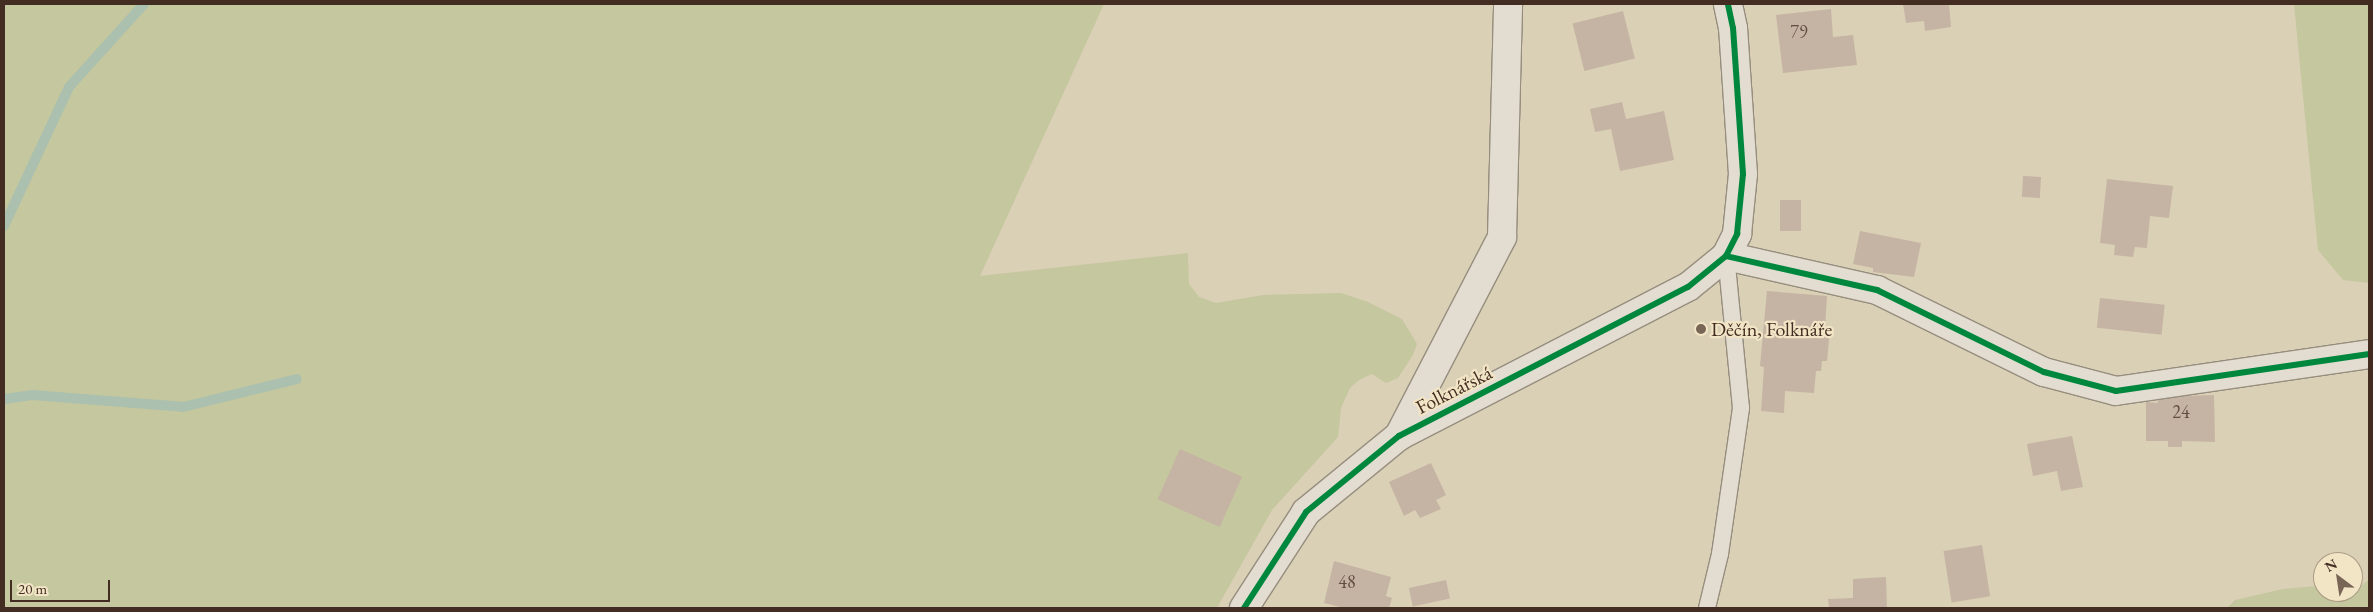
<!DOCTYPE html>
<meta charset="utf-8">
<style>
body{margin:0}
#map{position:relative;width:2373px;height:612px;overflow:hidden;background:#dad0b6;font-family:"EB Garamond",serif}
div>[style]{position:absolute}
.green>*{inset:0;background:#c5c79e}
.stream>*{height:10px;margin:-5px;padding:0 5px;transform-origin:5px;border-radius:5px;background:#abc0ae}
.building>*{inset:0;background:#c5b4a3;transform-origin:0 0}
.roads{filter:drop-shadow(1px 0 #968d7e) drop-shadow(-1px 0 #968d7e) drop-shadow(0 1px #968d7e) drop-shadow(0 -1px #968d7e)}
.lane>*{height:16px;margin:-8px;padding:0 8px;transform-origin:8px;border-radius:8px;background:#e2ddd0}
.street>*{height:28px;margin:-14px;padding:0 14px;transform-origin:14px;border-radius:14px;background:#e2ddd0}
.secondary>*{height:28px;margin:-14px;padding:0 14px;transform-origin:14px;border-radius:14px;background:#e2ddd0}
.cycleway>*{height:6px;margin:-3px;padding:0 3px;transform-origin:3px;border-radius:3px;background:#00873e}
.dots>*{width:14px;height:14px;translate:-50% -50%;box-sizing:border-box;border:2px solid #f1e5c6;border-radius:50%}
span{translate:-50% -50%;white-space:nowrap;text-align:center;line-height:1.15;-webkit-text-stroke:4.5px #f1e5c6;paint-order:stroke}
.number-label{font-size:18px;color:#644e42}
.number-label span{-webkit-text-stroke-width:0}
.poi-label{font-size:20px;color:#432c21}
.left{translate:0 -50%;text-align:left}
.street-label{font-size:20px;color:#432c21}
.frame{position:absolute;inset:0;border:5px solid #432c21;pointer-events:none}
.north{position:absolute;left:2313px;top:552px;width:50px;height:50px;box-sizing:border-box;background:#f1e5c6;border:1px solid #ab9b84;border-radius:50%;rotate:329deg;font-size:14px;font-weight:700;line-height:20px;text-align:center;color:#432c21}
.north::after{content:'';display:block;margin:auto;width:18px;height:22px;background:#786555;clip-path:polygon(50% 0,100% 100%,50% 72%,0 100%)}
.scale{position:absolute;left:10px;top:580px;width:100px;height:22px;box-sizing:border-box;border:2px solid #432c21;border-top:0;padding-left:6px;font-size:15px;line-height:18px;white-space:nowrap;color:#432c21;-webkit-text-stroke:4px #f1e5c6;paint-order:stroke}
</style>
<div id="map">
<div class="green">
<div style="clip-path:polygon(4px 4px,1104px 4px,980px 276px,1188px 253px,1189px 284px,1199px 297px,1216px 303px,1263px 295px,1341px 293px,1368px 302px,1402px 319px,1417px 344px,1413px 355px,1398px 378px,1386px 383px,1372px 374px,1359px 380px,1350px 388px,1341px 408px,1338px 437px,1272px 510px,1217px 608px,4px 608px)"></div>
<div style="clip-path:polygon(2294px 4px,2369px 4px,2369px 283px,2343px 280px,2318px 250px)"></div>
<div style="clip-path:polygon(2369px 580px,2369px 608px,2227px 608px,2235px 600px,2283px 589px,2317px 586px,2334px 596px,2345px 596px)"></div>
</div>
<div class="stream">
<div style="left:4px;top:226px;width:153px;rotate:-64.9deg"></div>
<div style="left:69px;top:87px;width:112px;rotate:-47.9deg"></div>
<div style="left:4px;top:399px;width:28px;rotate:-8deg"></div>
<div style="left:32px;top:395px;width:151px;rotate:4.5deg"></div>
<div style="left:183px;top:407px;width:117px;rotate:-13.8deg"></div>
</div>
<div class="building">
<div style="clip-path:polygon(1903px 4px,1949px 4px,1951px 27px,1925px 31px,1924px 21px,1906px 23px)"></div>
<div style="clip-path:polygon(1831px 9px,1833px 37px,1853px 35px,1857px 65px,1783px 73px,1776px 15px)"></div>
<div style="left:1623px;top:11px;width:49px;height:52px;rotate:76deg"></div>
<div style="clip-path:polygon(1622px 102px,1626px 119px,1664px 111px,1674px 160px,1620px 171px,1611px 129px,1595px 132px,1590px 109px)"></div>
<div style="left:2023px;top:176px;width:18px;height:21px;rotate:3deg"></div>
<div style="clip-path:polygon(2107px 179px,2173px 186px,2169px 218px,2150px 216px,2147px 248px,2135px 247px,2133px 257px,2114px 255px,2115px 245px,2100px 243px)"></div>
<div style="left:1780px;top:200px;width:21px;height:31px"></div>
<div style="clip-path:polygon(1860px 231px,1921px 243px,1914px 277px,1873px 272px,1873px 268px,1853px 264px)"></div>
<div style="clip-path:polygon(1767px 291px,1827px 296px,1825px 329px,1830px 330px,1827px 361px,1822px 361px,1821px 371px,1816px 371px,1814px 393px,1785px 391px,1784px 413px,1761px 411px,1764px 367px,1760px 366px)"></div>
<div style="left:2100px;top:298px;width:65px;height:30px;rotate:6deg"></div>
<div style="clip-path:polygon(2214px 395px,2215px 442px,2182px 441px,2182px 447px,2168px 447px,2168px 441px,2146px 441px,2146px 402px,2158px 403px,2157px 397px)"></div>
<div style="clip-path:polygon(2072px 436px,2083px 487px,2061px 491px,2057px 471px,2033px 476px,2027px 444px)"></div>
<div style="left:1180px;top:449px;width:68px;height:55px;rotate:24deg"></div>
<div style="clip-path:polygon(1431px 463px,1446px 495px,1436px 500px,1441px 509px,1420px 518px,1415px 510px,1404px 516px,1389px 482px)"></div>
<div style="left:1982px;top:545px;width:52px;height:39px;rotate:81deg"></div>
<div style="clip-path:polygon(1334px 561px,1391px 577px,1386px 596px,1392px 598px,1389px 608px,1344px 608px,1324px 603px)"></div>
<div style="clip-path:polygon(1886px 577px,1887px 608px,1829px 608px,1828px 599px,1853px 598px,1853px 579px)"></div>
<div style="left:1446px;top:580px;width:19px;height:38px;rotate:78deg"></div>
</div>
<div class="roads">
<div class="lane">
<div style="left:1707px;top:608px;width:56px;rotate:-76.5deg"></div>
<div style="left:1720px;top:554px;width:148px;rotate:-81.8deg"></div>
<div style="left:1741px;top:408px;width:153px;rotate:-95.6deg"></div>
</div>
<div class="street">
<div style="left:1399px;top:436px;width:224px;rotate:-62.6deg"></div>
<div style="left:1502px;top:237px;width:233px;rotate:-88.5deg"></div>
</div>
<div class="secondary">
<div style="left:1726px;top:256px;width:155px;rotate:12.7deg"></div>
<div style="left:1877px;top:290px;width:186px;rotate:26.2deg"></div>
<div style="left:2044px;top:372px;width:74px;rotate:14.8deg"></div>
<div style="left:2116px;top:391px;width:256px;rotate:-8.3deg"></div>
<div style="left:1244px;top:608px;width:114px;rotate:-57.1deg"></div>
<div style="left:1306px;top:512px;width:120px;rotate:-39.3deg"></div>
<div style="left:1399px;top:436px;width:325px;rotate:-27.3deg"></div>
<div style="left:1688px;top:287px;width:49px;rotate:-39.2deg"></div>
<div style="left:1726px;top:256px;width:25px;rotate:-63deg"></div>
<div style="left:1737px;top:234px;width:60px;rotate:-84.3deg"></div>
<div style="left:1743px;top:174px;width:146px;rotate:-93.9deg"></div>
<div style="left:1733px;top:28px;width:25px;rotate:-102deg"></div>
</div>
</div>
<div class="cycleway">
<div style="left:1726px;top:256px;width:155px;rotate:12.7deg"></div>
<div style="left:1877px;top:290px;width:186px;rotate:26.2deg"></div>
<div style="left:2044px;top:372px;width:74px;rotate:14.8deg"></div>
<div style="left:2116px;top:391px;width:256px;rotate:-8.3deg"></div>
<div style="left:1244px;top:608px;width:114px;rotate:-57.1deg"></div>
<div style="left:1306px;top:512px;width:120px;rotate:-39.3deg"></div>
<div style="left:1399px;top:436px;width:325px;rotate:-27.3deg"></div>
<div style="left:1688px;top:287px;width:49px;rotate:-39.2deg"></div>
<div style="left:1726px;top:256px;width:25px;rotate:-63deg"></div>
<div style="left:1737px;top:234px;width:60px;rotate:-84.3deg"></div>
<div style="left:1743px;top:174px;width:146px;rotate:-93.9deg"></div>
<div style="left:1733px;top:28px;width:25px;rotate:-102deg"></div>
</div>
<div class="dots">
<div style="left:1701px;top:329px;background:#786555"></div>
</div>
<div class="number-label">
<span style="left:1799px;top:32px">79</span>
<span style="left:2181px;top:412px">24</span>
<span style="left:1347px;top:582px">48</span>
</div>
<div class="poi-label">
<span class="left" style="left:1711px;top:329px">Děčín, Folknáře</span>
</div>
<div class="street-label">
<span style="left:1454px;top:390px;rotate:-27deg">Folknářská</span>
</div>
<div class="frame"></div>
<div class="north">N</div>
<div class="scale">20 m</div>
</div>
